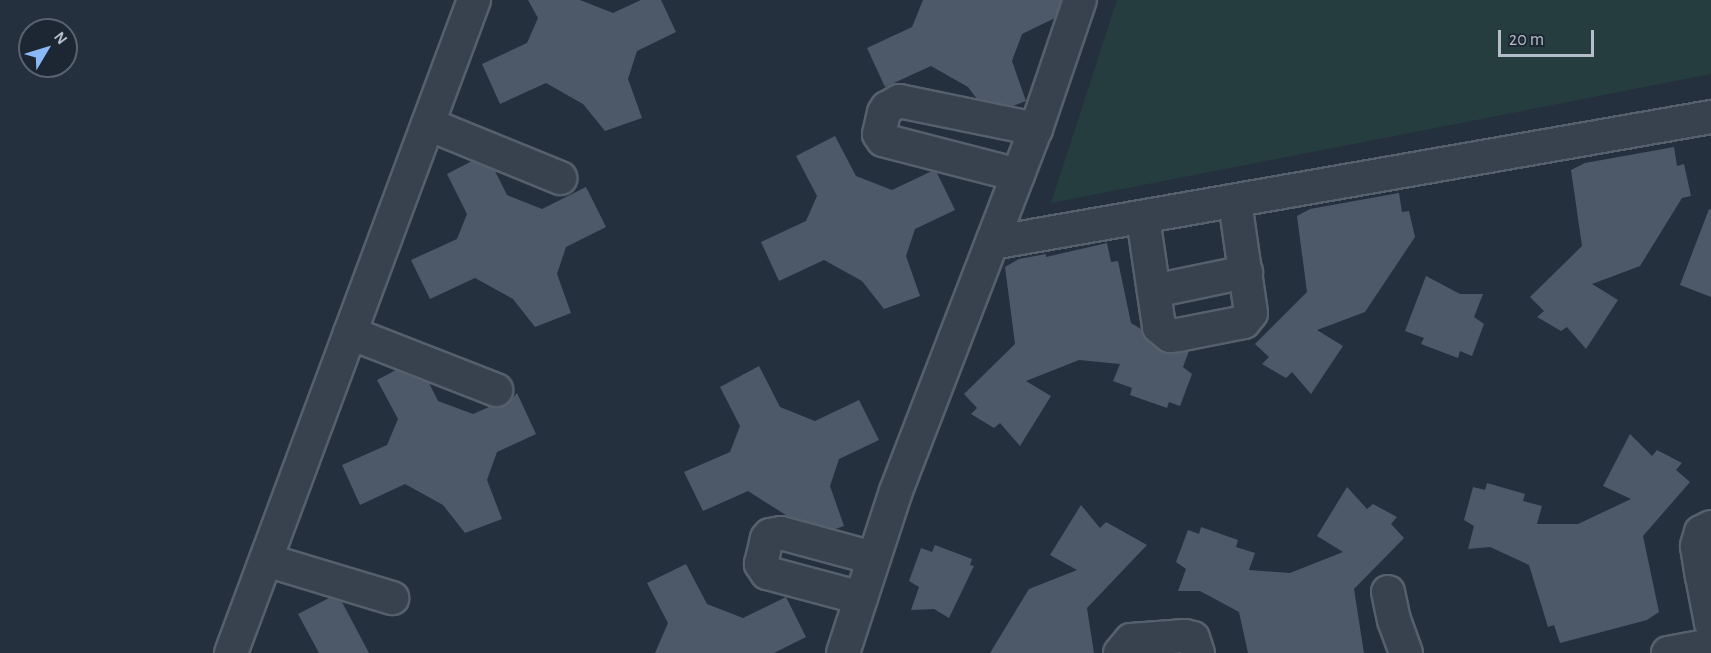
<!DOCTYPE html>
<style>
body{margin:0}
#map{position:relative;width:1711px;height:653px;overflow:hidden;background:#24303e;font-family:"Alegreya Sans",sans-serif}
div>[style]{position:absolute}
.green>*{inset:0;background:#263d3f}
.building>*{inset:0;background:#4d5969}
.roads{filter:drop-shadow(2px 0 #56606c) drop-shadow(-2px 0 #56606c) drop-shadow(0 2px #56606c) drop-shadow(0 -2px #56606c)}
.minor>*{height:32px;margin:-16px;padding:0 16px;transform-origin:16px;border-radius:16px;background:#38424e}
span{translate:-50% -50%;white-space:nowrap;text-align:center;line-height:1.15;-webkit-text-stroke:6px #1d2733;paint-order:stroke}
.north{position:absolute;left:18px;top:18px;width:60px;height:60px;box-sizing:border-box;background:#1d2733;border:2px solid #59636f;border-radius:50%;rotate:52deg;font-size:16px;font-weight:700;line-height:24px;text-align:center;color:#b4bdc9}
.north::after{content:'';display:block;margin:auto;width:21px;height:27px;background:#8bb9f7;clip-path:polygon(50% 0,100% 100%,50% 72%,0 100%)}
.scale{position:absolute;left:1498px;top:30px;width:96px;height:27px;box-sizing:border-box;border:3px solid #b4bdc9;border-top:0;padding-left:8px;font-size:18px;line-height:21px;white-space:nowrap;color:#b4bdc9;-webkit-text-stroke:4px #1d2733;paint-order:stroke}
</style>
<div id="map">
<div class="green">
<div style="clip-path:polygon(1117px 0,1711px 0,1711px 74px,1051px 203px)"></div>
</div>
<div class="building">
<div style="clip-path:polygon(528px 0,580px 0,613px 13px,641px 0,661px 0,676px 32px,637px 51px,628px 79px,642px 118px,605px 131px,583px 104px,546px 83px,500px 104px,482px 64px,527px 43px,538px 18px)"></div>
<div style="clip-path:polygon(923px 0,1061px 0,1055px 18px,1022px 34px,1012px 61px,1026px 101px,1013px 106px,977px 99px,968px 87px,931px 66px,885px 87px,867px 48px,912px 27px)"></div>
<div style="clip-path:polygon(835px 136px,856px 176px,892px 190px,932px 171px,937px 173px,955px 210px,915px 229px,906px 256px,920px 296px,884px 309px,862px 281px,824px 260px,779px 281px,761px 242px,806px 221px,817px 196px,796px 156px)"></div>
<div style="clip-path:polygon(1674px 147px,1677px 166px,1684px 164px,1691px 196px,1682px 198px,1640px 266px,1592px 284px,1618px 300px,1586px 349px,1567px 327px,1561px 331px,1537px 317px,1544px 311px,1530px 297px,1582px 246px,1571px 170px,1585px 163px)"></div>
<div style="clip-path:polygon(472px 161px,495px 171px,507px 195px,542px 209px,586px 187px,606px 227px,566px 247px,557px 274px,571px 313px,535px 327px,513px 299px,475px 278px,430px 299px,411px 260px,457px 239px,467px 214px,447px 174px)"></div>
<div style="clip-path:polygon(1399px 193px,1402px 212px,1409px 211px,1415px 237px,1365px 312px,1317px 330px,1343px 346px,1311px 394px,1292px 372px,1286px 378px,1262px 364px,1269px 357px,1255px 344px,1307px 292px,1297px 216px,1310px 209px)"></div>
<div style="clip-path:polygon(1709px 209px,1711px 210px,1711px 297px,1680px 285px)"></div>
<div style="clip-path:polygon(1107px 243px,1111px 262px,1118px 261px,1131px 323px,1141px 329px,1148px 341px,1165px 353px,1189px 351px,1183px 367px,1192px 374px,1180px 406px,1169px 402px,1167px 408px,1130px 395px,1132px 388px,1113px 381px,1120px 364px,1079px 360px,1026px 381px,1051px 396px,1020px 446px,1000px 423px,994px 428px,971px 414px,977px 408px,964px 394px,1015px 344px,1005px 267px,1019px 259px,1046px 254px,1046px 257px)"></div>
<div style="clip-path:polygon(1426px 276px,1460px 294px,1483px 294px,1474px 317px,1484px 324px,1472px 356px,1460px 351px,1458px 358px,1421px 344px,1424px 338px,1405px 331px)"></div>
<div style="clip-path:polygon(759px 366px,780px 407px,815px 421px,859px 400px,879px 440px,839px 459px,830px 486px,844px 526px,835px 529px,789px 517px,748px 491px,703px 511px,684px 472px,730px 452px,740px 426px,720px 387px)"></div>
<div style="clip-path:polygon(396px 370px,429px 383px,438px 401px,473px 414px,489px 407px,498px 408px,507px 404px,517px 393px,536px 434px,497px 452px,487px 480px,502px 519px,465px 533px,443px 505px,405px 484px,360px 505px,342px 465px,387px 445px,398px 419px,377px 380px)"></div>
<div style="clip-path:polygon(1630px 434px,1652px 456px,1657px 450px,1682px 463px,1676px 470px,1690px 482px,1643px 536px,1659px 612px,1647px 620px,1560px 643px,1554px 625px,1548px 627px,1529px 565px,1490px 547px,1468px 549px,1474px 526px,1464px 520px,1473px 487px,1485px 490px,1487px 483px,1525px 494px,1523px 501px,1542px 506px,1537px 524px,1578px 524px,1631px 499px,1603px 486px)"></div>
<div style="clip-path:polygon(1347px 487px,1367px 509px,1373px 504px,1397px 517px,1391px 524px,1404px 538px,1354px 589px,1364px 653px,1248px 653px,1239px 612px,1200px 591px,1178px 591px,1186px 569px,1176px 562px,1188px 530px,1199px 534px,1201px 527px,1238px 540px,1236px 547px,1255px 553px,1249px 570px,1290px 573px,1343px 552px,1317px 536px)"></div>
<div style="clip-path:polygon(1081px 505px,1100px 528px,1106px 522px,1147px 545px,1087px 608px,1094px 653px,990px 653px,1029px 589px,1077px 570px,1050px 555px)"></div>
<div style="clip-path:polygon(935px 545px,972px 559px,970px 565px,974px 566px,949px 618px,934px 609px,911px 610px,919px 587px,909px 581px,921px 548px,932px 552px)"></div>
<div style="clip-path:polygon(686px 564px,707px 604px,743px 618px,786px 597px,806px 637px,774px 653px,655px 653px,668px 623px,647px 583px)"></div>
<div style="clip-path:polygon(329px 598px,342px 602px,369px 653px,319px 653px,298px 614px)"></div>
</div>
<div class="roads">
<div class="minor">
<div style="left:428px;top:124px;width:143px;rotate:22.2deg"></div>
<div style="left:1018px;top:175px;width:139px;rotate:-165.5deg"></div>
<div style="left:883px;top:140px;width:7px;rotate:-124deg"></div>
<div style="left:879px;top:134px;width:22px;rotate:-77deg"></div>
<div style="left:884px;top:113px;width:6px;rotate:-59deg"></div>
<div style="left:887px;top:108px;width:14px;rotate:-30deg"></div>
<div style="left:899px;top:101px;width:140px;rotate:11.6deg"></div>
<div style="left:1143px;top:218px;width:110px;rotate:81.6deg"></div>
<div style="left:1159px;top:327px;width:14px;rotate:39deg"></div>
<div style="left:1170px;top:336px;width:8px;rotate:-7deg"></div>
<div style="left:1178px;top:335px;width:67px;rotate:-11.1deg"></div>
<div style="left:1244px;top:322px;width:11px;rotate:-52deg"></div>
<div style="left:1251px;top:313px;width:112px;rotate:-98.2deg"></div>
<div style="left:992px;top:243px;width:730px;rotate:-9.94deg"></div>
<div style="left:1154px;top:291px;width:94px;rotate:-11.7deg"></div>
<div style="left:350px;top:333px;width:157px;rotate:21.3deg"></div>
<div style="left:1711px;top:527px;width:11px;rotate:153deg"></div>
<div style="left:1701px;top:532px;width:15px;rotate:106deg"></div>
<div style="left:1697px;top:546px;width:30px;rotate:81deg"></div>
<div style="left:1702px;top:576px;width:9px;rotate:-6deg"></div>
<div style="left:266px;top:560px;width:132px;rotate:16.8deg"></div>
<div style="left:1702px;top:576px;width:48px;rotate:79.2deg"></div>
<div style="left:1388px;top:592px;width:29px;rotate:78deg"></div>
<div style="left:1394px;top:620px;width:35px;rotate:70deg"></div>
<div style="left:861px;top:598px;width:97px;rotate:-165.1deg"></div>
<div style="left:767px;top:573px;width:11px;rotate:-124deg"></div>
<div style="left:761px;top:564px;width:26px;rotate:-77deg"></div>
<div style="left:767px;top:539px;width:5px;rotate:-53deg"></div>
<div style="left:770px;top:535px;width:11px;rotate:-10deg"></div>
<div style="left:781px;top:533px;width:95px;rotate:15.2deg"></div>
<div style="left:231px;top:653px;width:697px;rotate:-69.59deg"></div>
<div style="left:843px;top:653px;width:170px;rotate:-71.9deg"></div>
<div style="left:896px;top:491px;width:388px;rotate:-68.9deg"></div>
<div style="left:1036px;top:129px;width:136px;rotate:-71.2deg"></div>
<div style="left:1120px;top:653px;width:17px;rotate:-50deg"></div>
<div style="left:1131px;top:640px;width:54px;rotate:-4.2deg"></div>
<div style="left:1185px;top:636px;width:8px;rotate:14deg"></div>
<div style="left:1193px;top:638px;width:16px;rotate:72deg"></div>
<div style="left:1668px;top:653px;width:44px;rotate:-10.5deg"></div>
</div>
</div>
<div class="north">N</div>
<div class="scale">20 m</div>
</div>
